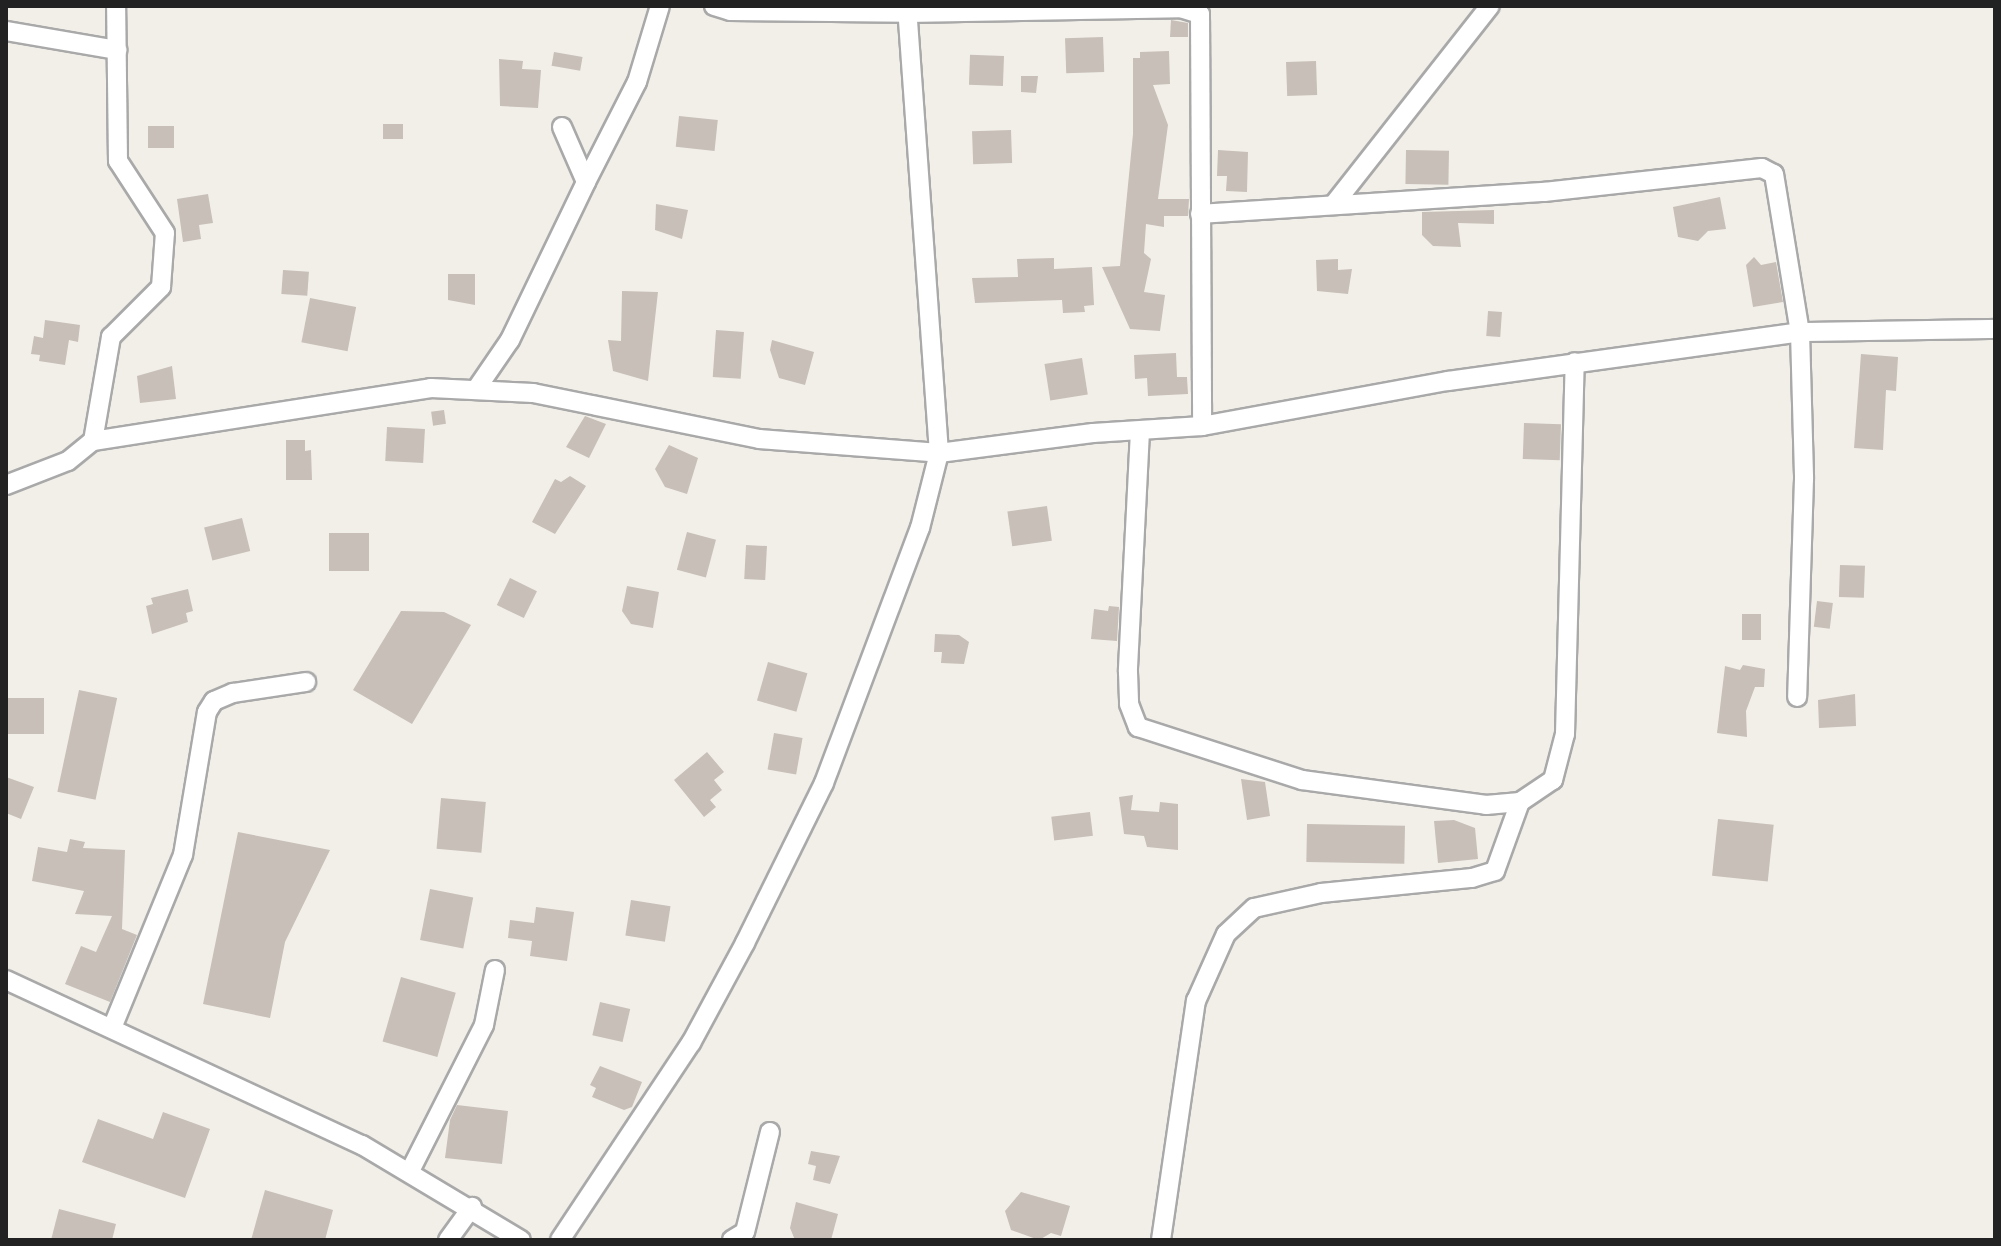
<!DOCTYPE html>
<style>
body{margin:0}
#map{position:relative;width:2001px;height:1246px;overflow:hidden;background:#f2efe9;font-family:"Work Sans",sans-serif}
div>[style]{position:absolute}
.building>*{inset:0;background:#c7bfb8;transform-origin:0 0}
.roads{filter:drop-shadow(2px 0 #a9a9a9) drop-shadow(-2px 0 #a9a9a9) drop-shadow(0 2px #a9a9a9) drop-shadow(0 -2px #a9a9a9)}
.minor>*{height:18px;margin:-9px;padding:0 9px;transform-origin:9px;border-radius:9px;background:#fff}
span{translate:-50% -50%;white-space:nowrap;text-align:center;line-height:1.15;-webkit-text-stroke:6px #fff;paint-order:stroke}
.frame{position:absolute;inset:0;border:8px solid #222;pointer-events:none}
</style>
<div id="map">
<div class="building">
<div style="clip-path:polygon(1171px 20px,1188px 23px,1188px 37px,1170px 37px)"></div>
<div style="left:1103px;top:37px;width:35px;height:38px;rotate:88deg"></div>
<div style="clip-path:polygon(1169px 51px,1170px 84px,1153px 85px,1168px 125px,1158px 199px,1189px 199px,1188px 216px,1164px 216px,1164px 227px,1146px 224px,1144px 253px,1151px 259px,1144px 292px,1165px 295px,1160px 331px,1130px 329px,1102px 267px,1120px 266px,1133px 134px,1133px 58px,1140px 58px,1140px 52px)"></div>
<div style="left:554px;top:52px;width:29px;height:14px;rotate:10deg"></div>
<div style="left:1004px;top:56px;width:30px;height:34px;rotate:92deg"></div>
<div style="clip-path:polygon(499px 59px,523px 61px,522px 69px,541px 70px,538px 108px,500px 106px)"></div>
<div style="left:1316px;top:61px;width:34px;height:30px;rotate:88deg"></div>
<div style="clip-path:polygon(1021px 76px,1038px 76px,1036px 93px,1021px 92px)"></div>
<div style="left:679px;top:116px;width:39px;height:31px;rotate:6deg"></div>
<div style="left:383px;top:124px;width:20px;height:15px"></div>
<div style="left:148px;top:126px;width:26px;height:22px"></div>
<div style="left:1011px;top:130px;width:33px;height:39px;rotate:88deg"></div>
<div style="clip-path:polygon(1218px 150px,1248px 152px,1247px 192px,1226px 191px,1227px 176px,1217px 176px)"></div>
<div style="left:1406px;top:150px;width:43px;height:34px;rotate:1deg"></div>
<div style="clip-path:polygon(208px 194px,213px 223px,199px 225px,201px 239px,183px 242px,177px 199px)"></div>
<div style="clip-path:polygon(1720px 197px,1726px 229px,1708px 231px,1698px 241px,1678px 237px,1673px 207px)"></div>
<div style="clip-path:polygon(656px 204px,688px 210px,682px 239px,655px 230px)"></div>
<div style="clip-path:polygon(1494px 210px,1494px 224px,1458px 223px,1461px 247px,1433px 246px,1422px 235px,1422px 212px)"></div>
<div style="clip-path:polygon(1754px 257px,1761px 265px,1776px 262px,1783px 302px,1753px 307px,1746px 265px)"></div>
<div style="clip-path:polygon(1054px 258px,1054px 269px,1092px 267px,1094px 305px,1084px 306px,1085px 312px,1063px 313px,1062px 300px,975px 303px,972px 278px,1018px 277px,1017px 259px)"></div>
<div style="clip-path:polygon(1338px 259px,1338px 270px,1352px 269px,1348px 294px,1317px 291px,1316px 260px)"></div>
<div style="left:283px;top:270px;width:26px;height:24px;rotate:4deg"></div>
<div style="clip-path:polygon(448px 274px,475px 274px,475px 305px,448px 300px)"></div>
<div style="clip-path:polygon(622px 291px,658px 292px,648px 381px,613px 371px,608px 340px,621px 341px)"></div>
<div style="left:310px;top:298px;width:47px;height:45px;rotate:11deg"></div>
<div style="left:1488px;top:311px;width:14px;height:25px;rotate:4deg"></div>
<div style="clip-path:polygon(45px 320px,80px 325px,78px 342px,69px 340px,65px 365px,39px 361px,40px 355px,31px 354px,34px 336px,43px 338px)"></div>
<div style="left:716px;top:330px;width:28px;height:47px;rotate:4deg"></div>
<div style="clip-path:polygon(772px 340px,814px 352px,805px 385px,779px 378px,770px 350px)"></div>
<div style="clip-path:polygon(1176px 353px,1177px 377px,1187px 377px,1188px 394px,1148px 396px,1147px 378px,1135px 379px,1134px 355px)"></div>
<div style="clip-path:polygon(1861px 354px,1898px 357px,1896px 391px,1886px 390px,1883px 450px,1854px 448px)"></div>
<div style="left:1082px;top:358px;width:37px;height:38px;rotate:81deg"></div>
<div style="clip-path:polygon(172px 366px,176px 399px,140px 403px,137px 376px)"></div>
<div style="left:444px;top:410px;width:14px;height:13px;rotate:82deg"></div>
<div style="clip-path:polygon(585px 416px,606px 424px,589px 458px,566px 447px)"></div>
<div style="left:1524px;top:423px;width:37px;height:36px;rotate:2deg"></div>
<div style="left:387px;top:427px;width:38px;height:34px;rotate:3deg"></div>
<div style="clip-path:polygon(286px 440px,305px 440px,305px 451px,311px 450px,312px 480px,286px 480px)"></div>
<div style="clip-path:polygon(669px 445px,698px 458px,687px 494px,665px 487px,655px 469px)"></div>
<div style="clip-path:polygon(570px 476px,586px 486px,555px 534px,532px 522px,555px 479px,561px 482px)"></div>
<div style="left:1047px;top:506px;width:35px;height:40px;rotate:82deg"></div>
<div style="left:242px;top:518px;width:34px;height:39px;rotate:76deg"></div>
<div style="left:687px;top:532px;width:30px;height:39px;rotate:15deg"></div>
<div style="left:329px;top:533px;width:40px;height:38px"></div>
<div style="left:746px;top:545px;width:21px;height:34px;rotate:3deg"></div>
<div style="left:1840px;top:565px;width:25px;height:32px;rotate:2deg"></div>
<div style="left:510px;top:578px;width:30px;height:30px;rotate:26deg"></div>
<div style="clip-path:polygon(627px 586px,659px 592px,653px 628px,631px 624px,622px 611px)"></div>
<div style="clip-path:polygon(188px 589px,193px 611px,186px 613px,188px 622px,152px 634px,146px 606px,153px 604px,151px 598px)"></div>
<div style="left:1817px;top:601px;width:16px;height:26px;rotate:7deg"></div>
<div style="clip-path:polygon(1109px 606px,1119px 607px,1117px 641px,1091px 639px,1094px 609px,1108px 611px)"></div>
<div style="clip-path:polygon(401px 611px,444px 612px,471px 625px,412px 724px,353px 690px)"></div>
<div style="left:1742px;top:614px;width:19px;height:26px"></div>
<div style="clip-path:polygon(935px 634px,959px 635px,969px 642px,964px 664px,941px 663px,942px 652px,934px 652px)"></div>
<div style="left:768px;top:662px;width:41px;height:40px;rotate:16deg"></div>
<div style="clip-path:polygon(1743px 665px,1765px 669px,1764px 687px,1755px 687px,1746px 711px,1747px 737px,1717px 733px,1725px 666px,1740px 670px)"></div>
<div style="left:79px;top:690px;width:39px;height:104px;rotate:12deg"></div>
<div style="clip-path:polygon(1855px 694px,1856px 726px,1819px 728px,1818px 700px)"></div>
<div style="left:6px;top:698px;width:38px;height:36px"></div>
<div style="left:774px;top:733px;width:29px;height:37px;rotate:10deg"></div>
<div style="clip-path:polygon(707px 752px,724px 772px,714px 780px,722px 790px,710px 800px,716px 807px,704px 817px,674px 780px)"></div>
<div style="clip-path:polygon(6px 777px,34px 787px,21px 819px,6px 813px)"></div>
<div style="clip-path:polygon(1241px 779px,1265px 782px,1270px 816px,1247px 820px)"></div>
<div style="clip-path:polygon(1133px 795px,1131px 810px,1159px 812px,1160px 802px,1178px 804px,1178px 850px,1147px 847px,1144px 836px,1124px 834px,1119px 797px)"></div>
<div style="left:441px;top:798px;width:45px;height:51px;rotate:5deg"></div>
<div style="left:1090px;top:812px;width:24px;height:39px;rotate:83deg"></div>
<div style="left:1718px;top:819px;width:56px;height:57px;rotate:6deg"></div>
<div style="clip-path:polygon(1454px 820px,1475px 828px,1478px 859px,1438px 863px,1434px 821px)"></div>
<div style="left:1307px;top:824px;width:98px;height:38px;rotate:1deg"></div>
<div style="clip-path:polygon(238px 832px,330px 850px,285px 942px,270px 1018px,203px 1004px)"></div>
<div style="clip-path:polygon(70px 839px,85px 842px,83px 848px,125px 850px,122px 929px,137px 935px,110px 1002px,65px 984px,81px 946px,96px 952px,112px 916px,75px 914px,84px 891px,32px 881px,38px 847px,67px 852px)"></div>
<div style="left:430px;top:889px;width:44px;height:52px;rotate:11deg"></div>
<div style="left:631px;top:900px;width:40px;height:36px;rotate:9deg"></div>
<div style="clip-path:polygon(536px 907px,574px 912px,567px 961px,530px 956px,532px 941px,508px 938px,510px 920px,534px 923px)"></div>
<div style="left:401px;top:977px;width:57px;height:67px;rotate:16deg"></div>
<div style="left:600px;top:1002px;width:31px;height:34px;rotate:13deg"></div>
<div style="clip-path:polygon(600px 1066px,642px 1082px,632px 1107px,624px 1110px,592px 1097px,596px 1088px,590px 1085px)"></div>
<div style="clip-path:polygon(457px 1105px,508px 1111px,502px 1164px,445px 1158px,450px 1120px)"></div>
<div style="clip-path:polygon(163px 1112px,210px 1129px,185px 1198px,82px 1162px,98px 1119px,153px 1139px)"></div>
<div style="clip-path:polygon(811px 1151px,840px 1156px,830px 1184px,813px 1180px,816px 1166px,808px 1164px)"></div>
<div style="clip-path:polygon(265px 1190px,333px 1210px,325px 1240px,251px 1240px)"></div>
<div style="clip-path:polygon(1021px 1192px,1070px 1206px,1061px 1236px,1051px 1233px,1039px 1240px,1011px 1230px,1005px 1211px)"></div>
<div style="clip-path:polygon(796px 1202px,838px 1214px,831px 1240px,795px 1240px,790px 1228px)"></div>
<div style="clip-path:polygon(59px 1209px,116px 1224px,112px 1240px,51px 1240px)"></div>
</div>
<div class="roads">
<div class="minor">
<div style="left:714px;top:6px;width:17px;rotate:17deg"></div>
<div style="left:730px;top:11px;width:177px;rotate:0.6deg"></div>
<div style="left:907px;top:13px;width:273px;rotate:-1deg"></div>
<div style="left:1180px;top:8px;width:21px;rotate:17deg"></div>
<div style="left:1200px;top:14px;width:412px;rotate:89.7deg"></div>
<div style="left:6px;top:31px;width:113px;rotate:9.7deg"></div>
<div style="left:586px;top:182px;width:112px;rotate:-63deg"></div>
<div style="left:637px;top:82px;width:79px;rotate:-73.2deg"></div>
<div style="left:1334px;top:204px;width:252px;rotate:-51.8deg"></div>
<div style="left:1200px;top:214px;width:345px;rotate:-3.7deg"></div>
<div style="left:1544px;top:192px;width:219px;rotate:-6.3deg"></div>
<div style="left:1762px;top:168px;width:13px;rotate:27deg"></div>
<div style="left:1774px;top:174px;width:160px;rotate:80.7deg"></div>
<div style="left:1800px;top:332px;width:147px;rotate:88.4deg"></div>
<div style="left:1804px;top:479px;width:218px;rotate:91.8deg"></div>
<div style="left:477px;top:388px;width:58px;rotate:-55.5deg"></div>
<div style="left:510px;top:340px;width:175px;rotate:-64.3deg"></div>
<div style="left:586px;top:182px;width:60px;rotate:-113.6deg"></div>
<div style="left:1140px;top:431px;width:241px;rotate:92.9deg"></div>
<div style="left:1128px;top:672px;width:32px;rotate:88deg"></div>
<div style="left:1129px;top:704px;width:25px;rotate:69deg"></div>
<div style="left:1138px;top:727px;width:172px;rotate:17.9deg"></div>
<div style="left:1302px;top:780px;width:186px;rotate:7.7deg"></div>
<div style="left:1486px;top:805px;width:34px;rotate:-5deg"></div>
<div style="left:1520px;top:802px;width:40px;rotate:-34deg"></div>
<div style="left:1553px;top:780px;width:48px;rotate:-75.4deg"></div>
<div style="left:1565px;top:734px;width:372px;rotate:-88.5deg"></div>
<div style="left:93px;top:441px;width:106px;rotate:-80.2deg"></div>
<div style="left:111px;top:337px;width:71px;rotate:-45deg"></div>
<div style="left:161px;top:287px;width:54px;rotate:-85.8deg"></div>
<div style="left:165px;top:233px;width:86px;rotate:-123.1deg"></div>
<div style="left:118px;top:161px;width:155px;rotate:-90.7deg"></div>
<div style="left:6px;top:485px;width:66px;rotate:-21.2deg"></div>
<div style="left:68px;top:461px;width:32px;rotate:-39deg"></div>
<div style="left:93px;top:441px;width:342px;rotate:-8.9deg"></div>
<div style="left:431px;top:388px;width:102px;rotate:2.8deg"></div>
<div style="left:533px;top:393px;width:231px;rotate:11.5deg"></div>
<div style="left:759px;top:439px;width:181px;rotate:4.4deg"></div>
<div style="left:939px;top:453px;width:155px;rotate:-7.4deg"></div>
<div style="left:1093px;top:433px;width:109px;rotate:-3.7deg"></div>
<div style="left:1202px;top:426px;width:250px;rotate:-10.4deg"></div>
<div style="left:1448px;top:381px;width:355px;rotate:-7.9deg"></div>
<div style="left:1800px;top:332px;width:195px;rotate:-0.9deg"></div>
<div style="left:6px;top:980px;width:392px;rotate:24.9deg"></div>
<div style="left:362px;top:1145px;width:185px;rotate:30.9deg"></div>
<div style="left:112px;top:1028px;width:187px;rotate:-67.7deg"></div>
<div style="left:183px;top:855px;width:145px;rotate:-80.5deg"></div>
<div style="left:207px;top:712px;width:13px;rotate:-58deg"></div>
<div style="left:214px;top:701px;width:21px;rotate:-23deg"></div>
<div style="left:233px;top:693px;width:74px;rotate:-8.6deg"></div>
<div style="left:410px;top:1171px;width:164px;rotate:-63.1deg"></div>
<div style="left:484px;top:1025px;width:56px;rotate:-78.7deg"></div>
<div style="left:448px;top:1240px;width:41px;rotate:-54deg"></div>
<div style="left:560px;top:1240px;width:237px;rotate:-56.4deg"></div>
<div style="left:691px;top:1043px;width:114px;rotate:-61.6deg"></div>
<div style="left:745px;top:943px;width:178px;rotate:-63.7deg"></div>
<div style="left:824px;top:783px;width:272px;rotate:-69.4deg"></div>
<div style="left:920px;top:528px;width:77px;rotate:-75.8deg"></div>
<div style="left:939px;top:453px;width:448px;rotate:-94.1deg"></div>
<div style="left:732px;top:1240px;width:15px;rotate:-32deg"></div>
<div style="left:745px;top:1232px;width:103px;rotate:-76deg"></div>
<div style="left:1161px;top:1240px;width:242px;rotate:-81.7deg"></div>
<div style="left:1196px;top:1001px;width:73px;rotate:-65.9deg"></div>
<div style="left:1226px;top:934px;width:38px;rotate:-43deg"></div>
<div style="left:1254px;top:908px;width:69px;rotate:-12.6deg"></div>
<div style="left:1321px;top:893px;width:152px;rotate:-5.7deg"></div>
<div style="left:1472px;top:878px;width:24px;rotate:-17deg"></div>
<div style="left:1495px;top:871px;width:73px;rotate:-70.1deg"></div>
</div>
</div>
<div class="frame"></div>
</div>
